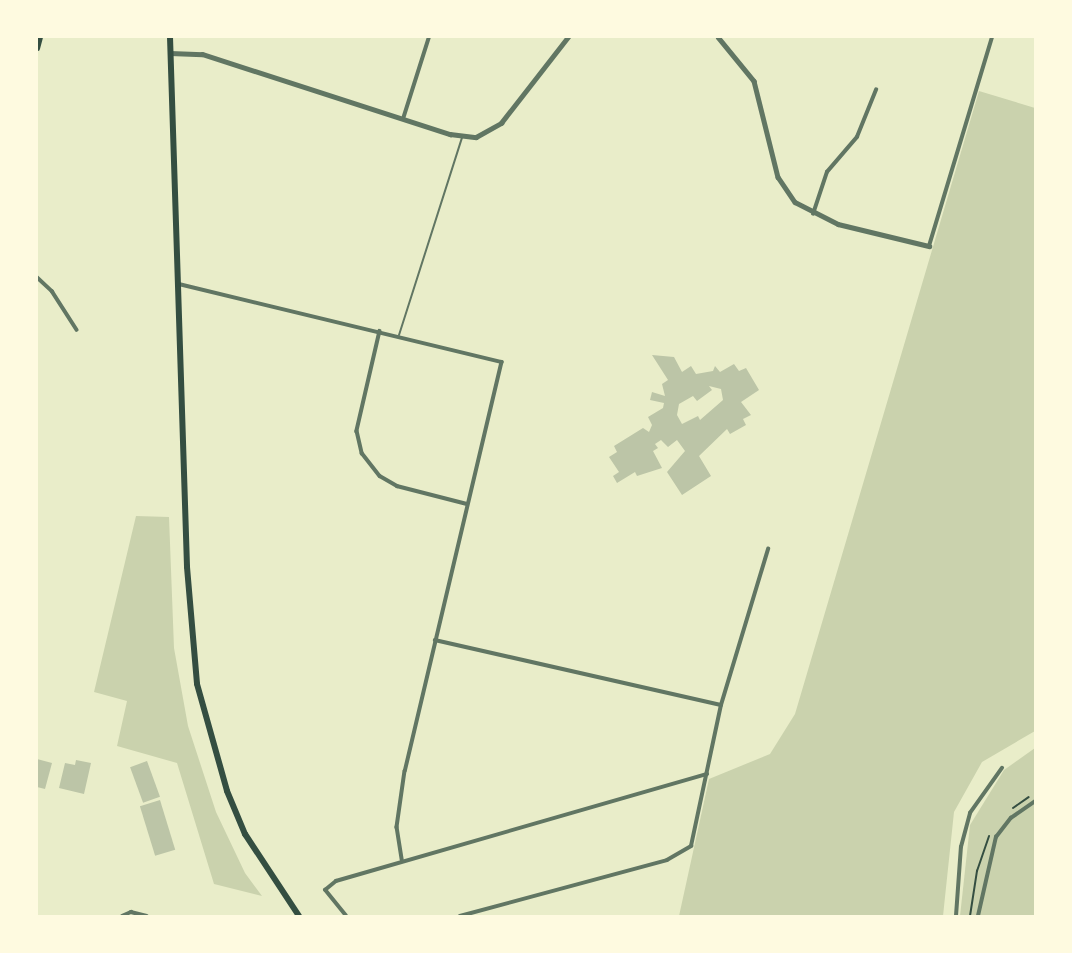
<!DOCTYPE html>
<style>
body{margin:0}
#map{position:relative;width:1072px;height:953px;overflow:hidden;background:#e9edc9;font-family:Ubuntu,sans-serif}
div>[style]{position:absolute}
.green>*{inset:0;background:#cad2ad}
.building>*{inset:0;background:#bcc5a7;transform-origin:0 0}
.path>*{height:2px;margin:-1px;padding:0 1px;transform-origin:1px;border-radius:1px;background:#344e41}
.service>*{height:2px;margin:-1px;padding:0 1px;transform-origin:1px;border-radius:1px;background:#617663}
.minor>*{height:3.5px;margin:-1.75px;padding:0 1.75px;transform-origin:1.75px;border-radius:1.75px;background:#617663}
.tertiary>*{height:4.5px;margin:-2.25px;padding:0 2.25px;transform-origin:2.25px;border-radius:2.25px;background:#617663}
.secondary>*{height:5px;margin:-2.5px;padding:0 2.5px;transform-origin:2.5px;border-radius:2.5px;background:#344e41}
.primary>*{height:6px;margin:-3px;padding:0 3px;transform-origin:3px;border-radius:3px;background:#344e41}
span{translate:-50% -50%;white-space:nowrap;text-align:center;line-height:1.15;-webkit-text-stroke:7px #fefae0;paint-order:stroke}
.frame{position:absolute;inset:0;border:38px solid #fefae0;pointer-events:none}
</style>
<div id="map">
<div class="green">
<div style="clip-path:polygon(979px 91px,1035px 108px,1035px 731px,982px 762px,954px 812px,943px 916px,679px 916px,709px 779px,770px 754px,795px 714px)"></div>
<div style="clip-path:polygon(136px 516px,169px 517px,174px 648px,188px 726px,216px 812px,245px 873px,262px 896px,214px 884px,177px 763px,117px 746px,127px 701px,94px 692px)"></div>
<div style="clip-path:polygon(1035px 748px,1035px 916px,960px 916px,970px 825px,1004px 770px)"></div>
</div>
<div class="building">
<div style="clip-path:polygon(evenodd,652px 355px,674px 357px,682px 372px,691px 366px,696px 374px,713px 371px,715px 366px,720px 372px,734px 364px,739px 371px,746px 368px,759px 390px,741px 402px,751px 415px,743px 419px,746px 425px,730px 434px,727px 429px,699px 456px,711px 476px,682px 495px,667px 472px,685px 451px,677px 440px,668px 447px,661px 440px,655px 444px,658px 448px,653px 451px,662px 468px,637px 476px,635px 472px,617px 483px,613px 476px,619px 472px,609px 457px,617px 452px,614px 446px,643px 428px,649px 432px,652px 425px,648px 417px,663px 408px,664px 403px,650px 400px,652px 392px,665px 396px,662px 384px,668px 380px,652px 355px,709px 386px,721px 389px,723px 400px,700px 420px,698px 416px,682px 424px,677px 415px,679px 404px,693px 396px,697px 401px,712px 390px,709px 386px)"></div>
<div style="clip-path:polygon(37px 759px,52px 763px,45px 789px,37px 787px)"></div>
<div style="clip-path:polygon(76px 760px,91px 763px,84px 794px,59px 788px,65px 763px,75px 765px)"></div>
<div style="left:147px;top:761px;width:38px;height:18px;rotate:70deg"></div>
<div style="left:160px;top:800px;width:52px;height:21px;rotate:73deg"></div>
</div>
<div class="path">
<div style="left:1013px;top:808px;width:19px;rotate:-35deg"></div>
<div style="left:970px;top:916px;width:46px;rotate:-81.2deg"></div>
<div style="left:977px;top:871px;width:37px;rotate:-71deg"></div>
</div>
<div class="service">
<div style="left:399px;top:335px;width:208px;rotate:-72.3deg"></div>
</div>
<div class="minor">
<div style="left:403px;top:119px;width:86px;rotate:-72.4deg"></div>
<div style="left:813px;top:214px;width:44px;rotate:-71.6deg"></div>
<div style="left:827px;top:172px;width:46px;rotate:-49.4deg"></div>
<div style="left:857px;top:137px;width:51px;rotate:-68deg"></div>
<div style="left:929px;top:246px;width:218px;rotate:-73.2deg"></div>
<div style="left:37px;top:277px;width:21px;rotate:43deg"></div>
<div style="left:52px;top:291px;width:46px;rotate:57.3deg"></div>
<div style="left:179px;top:284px;width:332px;rotate:13.6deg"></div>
<div style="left:502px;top:362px;width:420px;rotate:103.3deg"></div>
<div style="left:405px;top:771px;width:57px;rotate:98.1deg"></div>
<div style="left:397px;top:827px;width:33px;rotate:81deg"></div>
<div style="left:380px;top:331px;width:103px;rotate:103deg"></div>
<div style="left:357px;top:431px;width:23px;rotate:77deg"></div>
<div style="left:362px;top:453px;width:29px;rotate:52deg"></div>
<div style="left:380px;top:476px;width:20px;rotate:30deg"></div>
<div style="left:397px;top:486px;width:72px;rotate:14.4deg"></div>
<div style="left:435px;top:640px;width:293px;rotate:12.8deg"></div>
<div style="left:122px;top:916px;width:10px;rotate:-24deg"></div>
<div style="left:131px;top:912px;width:16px;rotate:14deg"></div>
<div style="left:346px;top:916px;width:33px;rotate:-129deg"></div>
<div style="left:325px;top:890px;width:14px;rotate:-39deg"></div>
<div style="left:336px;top:881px;width:386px;rotate:-16.1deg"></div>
<div style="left:460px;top:916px;width:214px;rotate:-15.1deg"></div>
<div style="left:667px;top:860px;width:28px;rotate:-30deg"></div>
<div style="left:691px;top:846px;width:144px;rotate:-78deg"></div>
<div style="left:721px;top:705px;width:163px;rotate:-73.2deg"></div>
<div style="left:956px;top:916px;width:69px;rotate:-85.9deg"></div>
<div style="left:961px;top:847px;width:35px;rotate:-75deg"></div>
<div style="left:970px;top:813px;width:55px;rotate:-54.6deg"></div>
<div style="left:978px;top:916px;width:81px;rotate:-77.2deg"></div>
<div style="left:996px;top:837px;width:24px;rotate:-52deg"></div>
<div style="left:1011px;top:818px;width:29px;rotate:-35deg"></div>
</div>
<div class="tertiary">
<div style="left:718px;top:37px;width:57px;rotate:50.7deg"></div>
<div style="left:754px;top:81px;width:99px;rotate:76deg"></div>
<div style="left:778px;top:177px;width:30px;rotate:56deg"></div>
<div style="left:795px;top:202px;width:48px;rotate:27.1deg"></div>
<div style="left:838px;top:224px;width:94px;rotate:13.6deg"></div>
<div style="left:170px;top:53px;width:32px;rotate:2deg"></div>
<div style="left:202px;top:54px;width:261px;rotate:17.9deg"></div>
<div style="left:450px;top:134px;width:26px;rotate:7deg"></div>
<div style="left:476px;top:137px;width:29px;rotate:-29deg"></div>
<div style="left:501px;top:123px;width:109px;rotate:-52.1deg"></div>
</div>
<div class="secondary">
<div style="left:37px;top:48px;width:11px;rotate:-75deg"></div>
</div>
<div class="primary">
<div style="left:170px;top:37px;width:530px;rotate:88.16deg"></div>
<div style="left:187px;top:567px;width:117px;rotate:85.1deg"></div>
<div style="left:197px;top:684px;width:111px;rotate:74.3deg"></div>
<div style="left:227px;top:791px;width:47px;rotate:67.3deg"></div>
<div style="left:245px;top:834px;width:98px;rotate:56.6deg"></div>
</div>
<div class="frame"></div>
</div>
